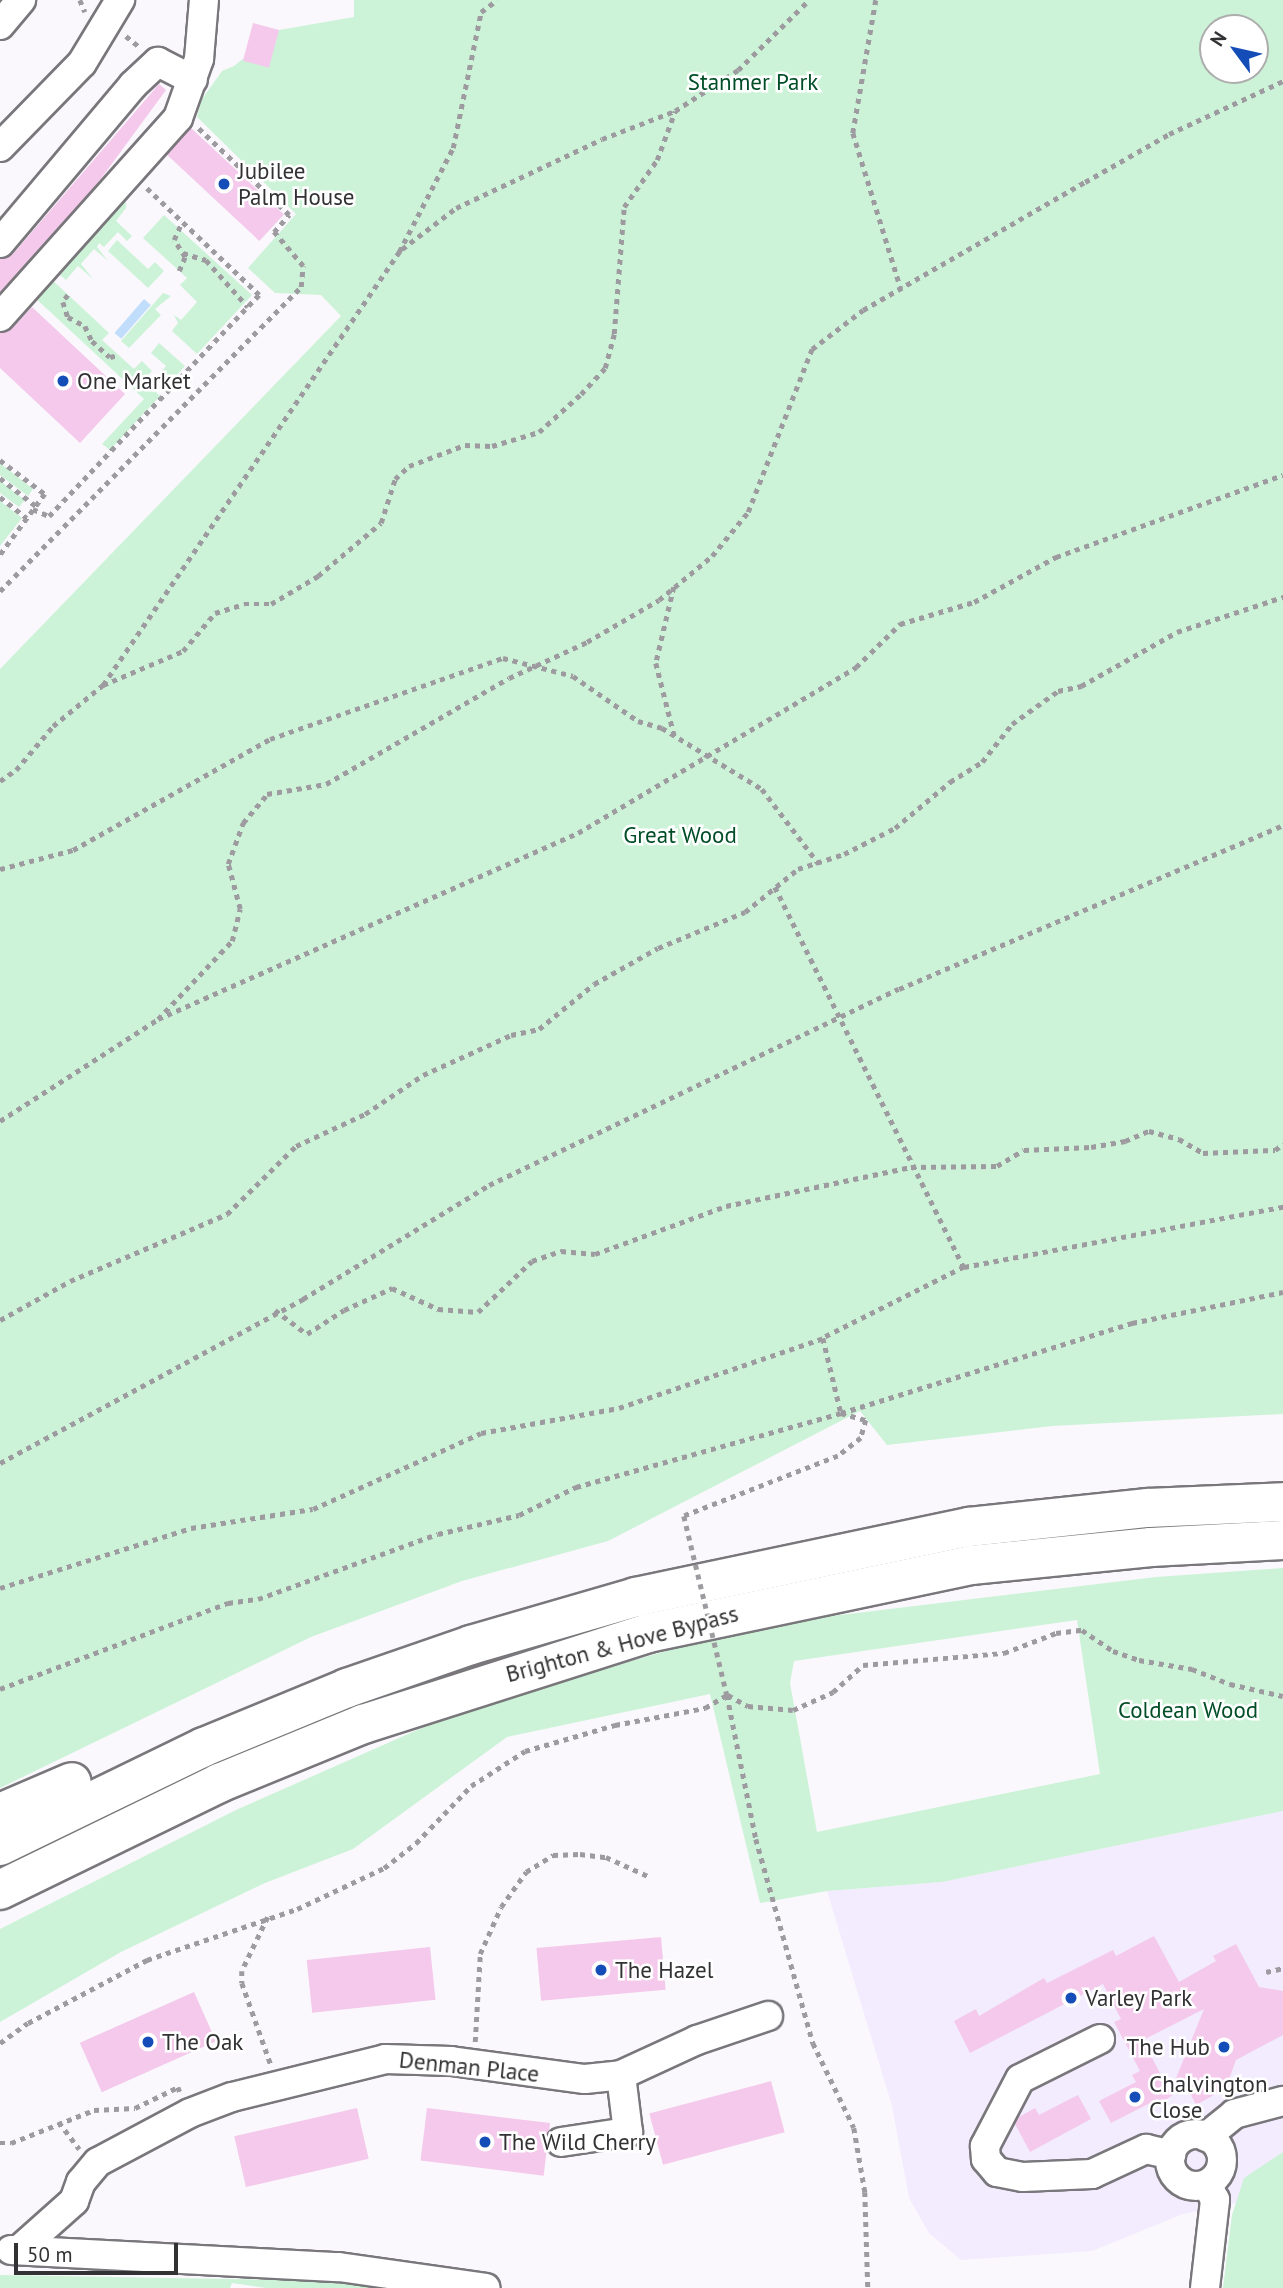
<!DOCTYPE html>
<style>
body{margin:0}
#map{position:relative;width:1283px;height:2288px;overflow:hidden;background:#faf8fd;font-family:"PT Sans",sans-serif}
div>[style]{position:absolute}
.education>*{inset:0;background:#f2ecfe}
.green>*{inset:0;background:#ccf3d7}
.water>*{inset:0;background:#c1ddfc;transform-origin:0 0}
.building>*{inset:0;background:#f4c9eb;transform-origin:0 0}
.path>*{height:4.5px;margin-top:-2.25px;transform-origin:0;background:repeating-linear-gradient(90deg,#9d9b9f 0 5px,transparent 0 10px)}
.roads{filter:drop-shadow(2px 0 #79777b) drop-shadow(-2px 0 #79777b) drop-shadow(0 2px #79777b) drop-shadow(0 -2px #79777b)}
.minor>*{height:28px;margin:-14px;padding:0 14px;transform-origin:14px;border-radius:14px;background:#fff}
.minor>.ring{margin:-14px;padding:0;box-sizing:content-box;background:none;border:28px solid #fff;border-radius:50%}
.highway>*{height:38px;margin:-19px;padding:0 19px;transform-origin:19px;border-radius:19px;background:#fff}
.path-bridge>*{height:4.5px;margin-top:-2.25px;transform-origin:0;background:repeating-linear-gradient(90deg,#9d9b9f 0 5px,transparent 0 10px)}
.dots>*{width:19px;height:19px;translate:-50% -50%;box-sizing:border-box;border:4px solid #fff;border-radius:50%}
span{translate:-50% -50%;white-space:nowrap;text-align:center;line-height:1.15;-webkit-text-stroke:5px #fff;paint-order:stroke}
.park-label{font-size:23px;color:#004e27}
.poi-label{font-size:23px;color:#323133}
.left{translate:0 -50%;text-align:left}
.right{translate:-100% -50%;text-align:right}
.street-label{font-size:23px;color:#323133}
.north{position:absolute;left:1199px;top:14px;width:70px;height:70px;box-sizing:border-box;background:#fff;border:2px solid #adadad;border-radius:50%;rotate:303deg;font-size:19px;font-weight:700;line-height:28px;text-align:center;color:#323133}
.north::after{content:'';display:block;margin:auto;width:24px;height:32px;background:#144cb8;clip-path:polygon(50% 0,100% 100%,50% 72%,0 100%)}
.scale{position:absolute;left:14px;top:2243px;width:164px;height:32px;box-sizing:border-box;border:4px solid #323133;border-top:0;padding-left:9px;font-size:21px;line-height:24px;white-space:nowrap;color:#323133;-webkit-text-stroke:5px #fff;paint-order:stroke}
</style>
<div id="map">
<div class="education">
<div style="clip-path:polygon(1283px 1811px,1283px 2193px,1183px 2214px,1092px 2251px,961px 2260px,929px 2233px,909px 2198px,892px 2106px,827px 1891px,942px 1882px)"></div>
</div>
<div class="green">
<div style="clip-path:polygon(evenodd,354px 0,1283px 0,1283px 1414px,1052px 1426px,887px 1445px,860px 1411px,608px 1541px,462px 1581px,311px 1637px,0 1788px,0 669px,341px 316px,321px 295px,275px 293px,248px 268px,296px 214px,197px 117px,202px 99px,222px 71px,234px 66px,279px 30px,354px 17px,354px 0,1213px 28px,1255px 28px,1255px 70px,1213px 70px,1213px 28px)"></div>
<div style="clip-path:polygon(125px 193px,126px 208px,116px 221px,132px 236px,127px 241px,118px 232px,104px 247px,99px 243px,97px 247px,108px 261px,94px 249px,81px 264px,93px 279px,78px 266px,66px 280px,54px 270px)"></div>
<div style="clip-path:polygon(164px 215px,252px 295px,197px 354px,172px 331px,178px 323px,174px 315px,181px 320px,197px 302px,180px 285px,187px 278px,143px 238px)"></div>
<div style="clip-path:polygon(117px 240px,148px 269px,155px 262px,164px 271px,148px 288px,108px 251px)"></div>
<div style="clip-path:polygon(48px 276px,109px 333px,102px 340px,134px 369px,142px 361px,152px 371px,144px 380px,160px 396px,110px 450px,102px 444px,144px 399px,31px 294px)"></div>
<div style="clip-path:polygon(163px 293px,171px 296px,155px 309px,161px 315px,129px 348px,121px 341px)"></div>
<div style="clip-path:polygon(159px 343px,185px 366px,170px 383px,160px 374px,166px 366px,151px 353px)"></div>
<div style="clip-path:polygon(0 463px,33px 489px,28px 496px,0 475px)"></div>
<div style="clip-path:polygon(0 481px,25px 500px,19px 507px,0 493px)"></div>
<div style="clip-path:polygon(0 501px,22px 518px,0 546px)"></div>
<div style="clip-path:polygon(evenodd,1283px 1568px,1283px 1811px,942px 1882px,827px 1891px,760px 1903px,710px 1694px,507px 1737px,353px 1849px,265px 1883px,121px 1952px,0 2022px,0 1929px,236px 1810px,467px 1708px,698px 1642px,832px 1616px,1156px 1577px,1283px 1568px,1077px 1620px,1100px 1774px,817px 1832px,790px 1683px,794px 1661px,1077px 1620px)"></div>
<div style="clip-path:polygon(1283px 2152px,1283px 2288px,1223px 2288px,1232px 2215px,1244px 2178px)"></div>
<div style="clip-path:polygon(0 2275px,348px 2281px,395px 2288px,266px 2288px,232px 2283px,230px 2288px,0 2288px)"></div>
</div>
<div class="water">
<div style="left:144px;top:299px;width:9px;height:45px;rotate:41deg"></div>
</div>
<div class="building">
<div style="left:253px;top:23px;width:27px;height:39px;rotate:15deg"></div>
<div style="clip-path:polygon(159px 84px,166px 90px,97px 184px,0 292px,0 259px,13px 254px)"></div>
<div style="left:191px;top:128px;width:127px;height:36px;rotate:43deg"></div>
<div style="clip-path:polygon(32px 307px,125px 394px,80px 443px,0 368px,0 333px,12px 328px)"></div>
<div style="clip-path:polygon(evenodd,1154px 1936px,1179px 1982px,1216px 1961px,1213px 1956px,1236px 1944px,1259px 1987px,1283px 1991px,1283px 2035px,1236px 2060px,1226px 2088px,1196px 2105px,1186px 2085px,1159px 2105px,1156px 2100px,1111px 2123px,1099px 2101px,1136px 2082px,1132px 2075px,1140px 2071px,1114px 2022px,1121px 2019px,1103px 1984px,970px 2053px,954px 2021px,976px 2009px,979px 2016px,1044px 1978px,1047px 1983px,1113px 1950px,1116px 1956px,1154px 1936px,1204px 2009px,1170px 2093px,1143px 2040px,1204px 2009px)"></div>
<div style="left:661px;top:1937px;width:53px;height:125px;rotate:85deg"></div>
<div style="left:430px;top:1947px;width:53px;height:124px;rotate:84deg"></div>
<div style="left:194px;top:1992px;width:54px;height:125px;rotate:66deg"></div>
<div style="left:771px;top:2081px;width:53px;height:126px;rotate:75deg"></div>
<div style="clip-path:polygon(1078px 2095px,1091px 2119px,1030px 2152px,1015px 2124px,1019px 2117px,1035px 2108px,1039px 2115px)"></div>
<div style="left:357px;top:2108px;width:52px;height:126px;rotate:77deg"></div>
<div style="left:427px;top:2108px;width:124px;height:53px;rotate:7deg"></div>
</div>
<div class="path">
<div style="left:80px;top:0;width:13px;rotate:67deg"></div>
<div style="left:876px;top:0;width:135px;rotate:99.8deg"></div>
<div style="left:853px;top:133px;width:163px;rotate:72.9deg"></div>
<div style="left:126px;top:36px;width:19px;rotate:39deg"></div>
<div style="left:402px;top:249px;width:68px;rotate:-37.2deg"></div>
<div style="left:456px;top:208px;width:161px;rotate:-25.3deg"></div>
<div style="left:602px;top:139px;width:78px;rotate:-21deg"></div>
<div style="left:675px;top:111px;width:75px;rotate:-33.1deg"></div>
<div style="left:738px;top:70px;width:100px;rotate:-44.6deg"></div>
<div style="left:183px;top:253px;width:24px;rotate:17deg"></div>
<div style="left:206px;top:260px;width:63px;rotate:48.2deg"></div>
<div style="left:179px;top:271px;width:15px;rotate:-67deg"></div>
<div style="left:185px;top:257px;width:20px;rotate:-123deg"></div>
<div style="left:174px;top:240px;width:20px;rotate:-66deg"></div>
<div style="left:68px;top:295px;width:9px;rotate:126deg"></div>
<div style="left:63px;top:302px;width:16px;rotate:72deg"></div>
<div style="left:68px;top:317px;width:19px;rotate:28deg"></div>
<div style="left:85px;top:326px;width:17px;rotate:65deg"></div>
<div style="left:92px;top:341px;width:24px;rotate:42deg"></div>
<div style="left:110px;top:357px;width:8px;rotate:-14deg"></div>
<div style="left:0;top:460px;width:56px;rotate:37.1deg"></div>
<div style="left:45px;top:494px;width:76px;rotate:126.4deg"></div>
<div style="left:0;top:478px;width:46px;rotate:37.9deg"></div>
<div style="left:0;top:497px;width:34px;rotate:38deg"></div>
<div style="left:33px;top:509px;width:17px;rotate:24deg"></div>
<div style="left:49px;top:516px;width:305px;rotate:-46.5deg"></div>
<div style="left:259px;top:295px;width:157px;rotate:-136.5deg"></div>
<div style="left:674px;top:587px;width:78px;rotate:103.3deg"></div>
<div style="left:656px;top:663px;width:77px;rotate:75.8deg"></div>
<div style="left:0;top:591px;width:428px;rotate:-45.3deg"></div>
<div style="left:301px;top:287px;width:21px;rotate:-85deg"></div>
<div style="left:303px;top:266px;width:45px;rotate:-130.5deg"></div>
<div style="left:274px;top:232px;width:23px;rotate:-49deg"></div>
<div style="left:289px;top:215px;width:127px;rotate:-136.3deg"></div>
<div style="left:103px;top:685px;width:525px;rotate:-55.64deg"></div>
<div style="left:399px;top:252px;width:117px;rotate:-62.6deg"></div>
<div style="left:453px;top:148px;width:139px;rotate:-78.4deg"></div>
<div style="left:481px;top:12px;width:20px;rotate:-37deg"></div>
<div style="left:0;top:781px;width:19px;rotate:-35deg"></div>
<div style="left:16px;top:770px;width:57px;rotate:-49.9deg"></div>
<div style="left:53px;top:726px;width:65px;rotate:-39.4deg"></div>
<div style="left:103px;top:685px;width:87px;rotate:-23deg"></div>
<div style="left:183px;top:651px;width:50px;rotate:-49.9deg"></div>
<div style="left:215px;top:613px;width:30px;rotate:-17deg"></div>
<div style="left:244px;top:604px;width:27px"></div>
<div style="left:271px;top:604px;width:55px;rotate:-30.8deg"></div>
<div style="left:318px;top:576px;width:82px;rotate:-40.1deg"></div>
<div style="left:381px;top:523px;width:46px;rotate:-72.3deg"></div>
<div style="left:395px;top:479px;width:19px;rotate:-43deg"></div>
<div style="left:409px;top:466px;width:60px;rotate:-20.6deg"></div>
<div style="left:465px;top:445px;width:27px;rotate:2deg"></div>
<div style="left:492px;top:446px;width:49px;rotate:-16.6deg"></div>
<div style="left:539px;top:432px;width:57px;rotate:-42.1deg"></div>
<div style="left:581px;top:394px;width:35px;rotate:-47deg"></div>
<div style="left:605px;top:368px;width:35px;rotate:-75deg"></div>
<div style="left:614px;top:334px;width:127px;rotate:-85.5deg"></div>
<div style="left:624px;top:207px;width:57px;rotate:-54.9deg"></div>
<div style="left:657px;top:160px;width:52px;rotate:-69.8deg"></div>
<div style="left:0;top:869px;width:75px;rotate:-14.6deg"></div>
<div style="left:73px;top:850px;width:226px;rotate:-29.4deg"></div>
<div style="left:270px;top:739px;width:247px;rotate:-19.2deg"></div>
<div style="left:503px;top:658px;width:72px;rotate:14.4deg"></div>
<div style="left:573px;top:676px;width:79px;rotate:34.7deg"></div>
<div style="left:638px;top:721px;width:25px;rotate:16deg"></div>
<div style="left:662px;top:728px;width:117px;rotate:31.4deg"></div>
<div style="left:762px;top:789px;width:94px;rotate:52.8deg"></div>
<div style="left:775px;top:887px;width:424px;rotate:63.6deg"></div>
<div style="left:964px;top:1267px;width:325px;rotate:-10.7deg"></div>
<div style="left:158px;top:1019px;width:108px;rotate:-46.5deg"></div>
<div style="left:232px;top:941px;width:33px;rotate:-76deg"></div>
<div style="left:240px;top:909px;width:47px;rotate:-104.9deg"></div>
<div style="left:228px;top:864px;width:44px;rotate:-69.9deg"></div>
<div style="left:243px;top:823px;width:38px;rotate:-50deg"></div>
<div style="left:267px;top:794px;width:60px;rotate:-9.6deg"></div>
<div style="left:326px;top:784px;width:211px;rotate:-30.1deg"></div>
<div style="left:509px;top:678px;width:86px;rotate:-24.8deg"></div>
<div style="left:587px;top:642px;width:83px;rotate:-30.3deg"></div>
<div style="left:659px;top:600px;width:69px;rotate:-39.7deg"></div>
<div style="left:712px;top:556px;width:57px;rotate:-50.7deg"></div>
<div style="left:748px;top:512px;width:175px;rotate:-68.6deg"></div>
<div style="left:812px;top:349px;width:64px;rotate:-37.4deg"></div>
<div style="left:863px;top:310px;width:256px;rotate:-30deg"></div>
<div style="left:1085px;top:182px;width:97px;rotate:-29.7deg"></div>
<div style="left:1169px;top:134px;width:126px;rotate:-24.9deg"></div>
<div style="left:0;top:1121px;width:188px;rotate:-32.8deg"></div>
<div style="left:158px;top:1019px;width:459px;rotate:-23.9deg"></div>
<div style="left:578px;top:833px;width:324px;rotate:-30.8deg"></div>
<div style="left:856px;top:667px;width:62px;rotate:-44.3deg"></div>
<div style="left:900px;top:624px;width:77px;rotate:-16.6deg"></div>
<div style="left:974px;top:602px;width:94px;rotate:-28.8deg"></div>
<div style="left:1056px;top:557px;width:241px;rotate:-19.9deg"></div>
<div style="left:964px;top:1267px;width:158px;rotate:153.3deg"></div>
<div style="left:823px;top:1338px;width:77px;rotate:76.5deg"></div>
<div style="left:841px;top:1413px;width:305px;rotate:-17.2deg"></div>
<div style="left:1132px;top:1323px;width:154px;rotate:-11.6deg"></div>
<div style="left:275px;top:1310px;width:40px;rotate:37deg"></div>
<div style="left:307px;top:1334px;width:44px;rotate:-33deg"></div>
<div style="left:344px;top:1310px;width:53px;rotate:-24.6deg"></div>
<div style="left:392px;top:1288px;width:51px;rotate:24.5deg"></div>
<div style="left:438px;top:1309px;width:40px;rotate:4.3deg"></div>
<div style="left:478px;top:1312px;width:74px;rotate:-43.4deg"></div>
<div style="left:532px;top:1261px;width:31px;rotate:-19deg"></div>
<div style="left:561px;top:1251px;width:34px;rotate:5deg"></div>
<div style="left:595px;top:1254px;width:140px;rotate:-20.1deg"></div>
<div style="left:726px;top:1206px;width:189px;rotate:-11.9deg"></div>
<div style="left:911px;top:1167px;width:86px;rotate:-0.7deg"></div>
<div style="left:997px;top:1166px;width:31px;rotate:-31deg"></div>
<div style="left:1024px;top:1150px;width:67px;rotate:-2.6deg"></div>
<div style="left:1091px;top:1147px;width:35px;rotate:-10deg"></div>
<div style="left:1125px;top:1141px;width:26px;rotate:-23deg"></div>
<div style="left:1149px;top:1131px;width:31px;rotate:15deg"></div>
<div style="left:1179px;top:1139px;width:28px;rotate:30deg"></div>
<div style="left:1203px;top:1153px;width:72px;rotate:-2.4deg"></div>
<div style="left:1275px;top:1150px;width:10px;rotate:-37deg"></div>
<div style="left:0;top:1320px;width:80px;rotate:-29.1deg"></div>
<div style="left:70px;top:1281px;width:171px;rotate:-23.1deg"></div>
<div style="left:227px;top:1214px;width:97px;rotate:-44.6deg"></div>
<div style="left:296px;top:1146px;width:76px;rotate:-24.9deg"></div>
<div style="left:365px;top:1114px;width:70px;rotate:-33.9deg"></div>
<div style="left:423px;top:1075px;width:97px;rotate:-24.4deg"></div>
<div style="left:511px;top:1035px;width:29px;rotate:-12deg"></div>
<div style="left:539px;top:1029px;width:71px;rotate:-39.3deg"></div>
<div style="left:594px;top:984px;width:73px;rotate:-29.4deg"></div>
<div style="left:658px;top:948px;width:94px;rotate:-22.5deg"></div>
<div style="left:745px;top:912px;width:68px;rotate:-39.1deg"></div>
<div style="left:798px;top:869px;width:48px;rotate:-18.1deg"></div>
<div style="left:844px;top:854px;width:57px;rotate:-27deg"></div>
<div style="left:895px;top:828px;width:72px;rotate:-39.9deg"></div>
<div style="left:950px;top:782px;width:38px;rotate:-32deg"></div>
<div style="left:982px;top:762px;width:48px;rotate:-51.7deg"></div>
<div style="left:1012px;top:724px;width:57px;rotate:-35.7deg"></div>
<div style="left:1058px;top:691px;width:24px;rotate:-12deg"></div>
<div style="left:1081px;top:686px;width:110px;rotate:-29.4deg"></div>
<div style="left:1177px;top:632px;width:112px;rotate:-18.3deg"></div>
<div style="left:0;top:1463px;width:345px;rotate:-28.4deg"></div>
<div style="left:303px;top:1299px;width:218px;rotate:-31.5deg"></div>
<div style="left:489px;top:1185px;width:454px;rotate:-25.6deg"></div>
<div style="left:899px;top:989px;width:418px;rotate:-23.1deg"></div>
<div style="left:0;top:1588px;width:200px;rotate:-17.4deg"></div>
<div style="left:191px;top:1528px;width:123px;rotate:-8.9deg"></div>
<div style="left:313px;top:1509px;width:184px;rotate:-24.3deg"></div>
<div style="left:481px;top:1433px;width:140px;rotate:-10.3deg"></div>
<div style="left:619px;top:1408px;width:216px;rotate:-18.9deg"></div>
<div style="left:0;top:1689px;width:244px;rotate:-20.7deg"></div>
<div style="left:228px;top:1603px;width:30px;rotate:-8deg"></div>
<div style="left:258px;top:1599px;width:191px;rotate:-19.9deg"></div>
<div style="left:438px;top:1534px;width:83px;rotate:-13.2deg"></div>
<div style="left:519px;top:1515px;width:64px;rotate:-26.2deg"></div>
<div style="left:576px;top:1487px;width:275px;rotate:-15.6deg"></div>
<div style="left:841px;top:1413px;width:26px;rotate:16deg"></div>
<div style="left:866px;top:1420px;width:19px;rotate:106deg"></div>
<div style="left:861px;top:1438px;width:29px;rotate:142deg"></div>
<div style="left:838px;top:1456px;width:165px;rotate:158.7deg"></div>
<div style="left:727px;top:1695px;width:147px;rotate:78.6deg"></div>
<div style="left:756px;top:1839px;width:212px;rotate:74.4deg"></div>
<div style="left:813px;top:2043px;width:94px;rotate:64.2deg"></div>
<div style="left:854px;top:2128px;width:65px;rotate:80.2deg"></div>
<div style="left:865px;top:2192px;width:96px;rotate:88.2deg"></div>
<div style="left:728px;top:1695px;width:23px;rotate:29deg"></div>
<div style="left:748px;top:1706px;width:45px;rotate:5.1deg"></div>
<div style="left:793px;top:1710px;width:44px;rotate:-24.2deg"></div>
<div style="left:833px;top:1692px;width:40px;rotate:-42deg"></div>
<div style="left:863px;top:1665px;width:142px;rotate:-4.9deg"></div>
<div style="left:1004px;top:1653px;width:56px;rotate:-21deg"></div>
<div style="left:1056px;top:1633px;width:26px;rotate:-7deg"></div>
<div style="left:1082px;top:1630px;width:37px;rotate:34deg"></div>
<div style="left:1113px;top:1651px;width:28px;rotate:19deg"></div>
<div style="left:1139px;top:1660px;width:54px;rotate:9.6deg"></div>
<div style="left:1192px;top:1669px;width:41px;rotate:21.5deg"></div>
<div style="left:1230px;top:1684px;width:54px;rotate:12.8deg"></div>
<div style="left:268px;top:1917px;width:60px;rotate:115.7deg"></div>
<div style="left:242px;top:1971px;width:12px;rotate:90deg"></div>
<div style="left:242px;top:1983px;width:87px;rotate:70.5deg"></div>
<div style="left:1266px;top:1972px;width:17px;rotate:-13deg"></div>
<div style="left:475px;top:2042px;width:88px;rotate:-86.7deg"></div>
<div style="left:480px;top:1954px;width:51px;rotate:-65.9deg"></div>
<div style="left:501px;top:1907px;width:43px;rotate:-54.5deg"></div>
<div style="left:526px;top:1872px;width:32px;rotate:-32deg"></div>
<div style="left:553px;top:1855px;width:27px;rotate:-2deg"></div>
<div style="left:580px;top:1854px;width:26px;rotate:7deg"></div>
<div style="left:606px;top:1857px;width:46px;rotate:24.3deg"></div>
<div style="left:0;top:2043px;width:34px;rotate:-36deg"></div>
<div style="left:28px;top:2023px;width:135px;rotate:-27.9deg"></div>
<div style="left:147px;top:1960px;width:158px;rotate:-18.8deg"></div>
<div style="left:297px;top:1909px;width:96px;rotate:-25.2deg"></div>
<div style="left:384px;top:1868px;width:41px;rotate:-38deg"></div>
<div style="left:416px;top:1843px;width:79px;rotate:-46deg"></div>
<div style="left:471px;top:1786px;width:64px;rotate:-32.9deg"></div>
<div style="left:525px;top:1751px;width:94px;rotate:-16.1deg"></div>
<div style="left:615px;top:1725px;width:92px;rotate:-10.7deg"></div>
<div style="left:705px;top:1708px;width:26px;rotate:-31deg"></div>
<div style="left:59px;top:2122px;width:34px;rotate:53deg"></div>
<div style="left:0;top:2143px;width:11px"></div>
<div style="left:11px;top:2143px;width:89px;rotate:-21.7deg"></div>
<div style="left:94px;top:2110px;width:41px;rotate:-2.8deg"></div>
<div style="left:135px;top:2108px;width:48px;rotate:-26deg"></div>
<div style="left:178px;top:2087px;width:5px;rotate:68deg"></div>
</div>
<div class="roads">
<div class="minor">
<div style="left:0;top:25px;width:33px;rotate:-50deg"></div>
<div style="left:0;top:147px;width:117px;rotate:-45.7deg"></div>
<div style="left:82px;top:63px;width:74px;rotate:-58.9deg"></div>
<div style="left:0;top:243px;width:207px;rotate:-49.9deg"></div>
<div style="left:133px;top:85px;width:34px;rotate:-43deg"></div>
<div style="left:158px;top:62px;width:39px;rotate:27deg"></div>
<div style="left:0;top:317px;width:267px;rotate:-48.2deg"></div>
<div style="left:178px;top:118px;width:63px;rotate:-70.4deg"></div>
<div style="left:199px;top:59px;width:59px;rotate:-85.2deg"></div>
<div style="left:1100px;top:2039px;width:89px;rotate:153.4deg"></div>
<div style="left:1020px;top:2079px;width:76px;rotate:117.6deg"></div>
<div style="left:985px;top:2146px;width:13px;rotate:86deg"></div>
<div style="left:986px;top:2159px;width:17px;rotate:50deg"></div>
<div style="left:997px;top:2172px;width:26px;rotate:11deg"></div>
<div style="left:1023px;top:2177px;width:69px;rotate:-2.5deg"></div>
<div style="left:1092px;top:2174px;width:60px;rotate:-24.8deg"></div>
<div style="left:1146px;top:2149px;width:26px;rotate:13deg"></div>
<div class="ring" style="left:1170px;top:2134px;width:24px;height:24px"></div>
<div style="left:1206px;top:2137px;width:36px;rotate:-39deg"></div>
<div style="left:1234px;top:2114px;width:51px;rotate:-14.9deg"></div>
<div style="left:561px;top:2142px;width:68px;rotate:-8.5deg"></div>
<div style="left:628px;top:2132px;width:57px;rotate:-97deg"></div>
<div style="left:11px;top:2250px;width:328px;rotate:3deg"></div>
<div style="left:339px;top:2267px;width:148px;rotate:8.1deg"></div>
<div style="left:19px;top:2250px;width:74px;rotate:-41.7deg"></div>
<div style="left:74px;top:2201px;width:20px;rotate:-70deg"></div>
<div style="left:81px;top:2182px;width:26px;rotate:-50deg"></div>
<div style="left:98px;top:2162px;width:104px;rotate:-28deg"></div>
<div style="left:190px;top:2113px;width:45px;rotate:-20.9deg"></div>
<div style="left:232px;top:2097px;width:158px;rotate:-13.9deg"></div>
<div style="left:385px;top:2059px;width:66px;rotate:1.7deg"></div>
<div style="left:451px;top:2061px;width:135px;rotate:7.7deg"></div>
<div style="left:585px;top:2079px;width:36px;rotate:-6deg"></div>
<div style="left:621px;top:2075px;width:84px;rotate:-24.7deg"></div>
<div style="left:697px;top:2040px;width:75px;rotate:-18.7deg"></div>
<div style="left:1205px;top:2288px;width:89px;rotate:-83.5deg"></div>
<div style="left:1215px;top:2200px;width:18px;rotate:-117deg"></div>
</div>
<div class="highway">
<div style="left:0;top:1813px;width:78px;rotate:-23.3deg"></div>
<div style="left:0;top:1846px;width:227px;rotate:-25.9deg"></div>
<div style="left:204px;top:1747px;width:155px;rotate:-22.4deg"></div>
<div style="left:347px;top:1688px;width:131px;rotate:-19.1deg"></div>
<div style="left:471px;top:1645px;width:172px;rotate:-16.2deg"></div>
<div style="left:636px;top:1597px;width:340px;rotate:-11.9deg"></div>
<div style="left:969px;top:1527px;width:180px;rotate:-6.1deg"></div>
<div style="left:1148px;top:1508px;width:135px;rotate:-2.5deg"></div>
<div style="left:0;top:1890px;width:244px;rotate:-26deg"></div>
<div style="left:219px;top:1783px;width:156px;rotate:-22.3deg"></div>
<div style="left:363px;top:1724px;width:299px;rotate:-17.7deg"></div>
<div style="left:648px;top:1633px;width:330px;rotate:-11.9deg"></div>
<div style="left:971px;top:1565px;width:181px;rotate:-5.7deg"></div>
<div style="left:1151px;top:1547px;width:132px;rotate:-3deg"></div>
</div>
</div>
<div class="path-bridge">
<div style="left:684px;top:1516px;width:184px;rotate:76.5deg"></div>
</div>
<div class="dots">
<div style="left:224px;top:184px;background:#144cb8"></div>
<div style="left:63px;top:381px;background:#144cb8"></div>
<div style="left:601px;top:1970px;background:#144cb8"></div>
<div style="left:1071px;top:1998px;background:#144cb8"></div>
<div style="left:148px;top:2042px;background:#144cb8"></div>
<div style="left:1224px;top:2047px;background:#144cb8"></div>
<div style="left:1135px;top:2097px;background:#144cb8"></div>
<div style="left:485px;top:2142px;background:#144cb8"></div>
</div>
<div class="park-label">
<span style="left:753px;top:82px">Stanmer Park</span>
<span style="left:680px;top:835px">Great Wood</span>
<span style="left:1188px;top:1710px">Coldean Wood</span>
</div>
<div class="poi-label">
<span class="left" style="left:238px;top:184px">Jubilee<br>Palm House</span>
<span class="left" style="left:77px;top:381px">One Market</span>
<span class="left" style="left:615px;top:1970px">The Hazel</span>
<span class="left" style="left:1085px;top:1998px">Varley Park</span>
<span class="left" style="left:162px;top:2042px">The Oak</span>
<span class="right" style="left:1210px;top:2047px">The Hub</span>
<span class="left" style="left:1149px;top:2097px">Chalvington<br>Close</span>
<span class="left" style="left:499px;top:2142px">The Wild Cherry</span>
</div>
<div class="street-label">
<span style="left:622px;top:1644px;rotate:-15deg">Brighton &amp; Hove Bypass</span>
<span style="left:469px;top:2067px;rotate:6deg">Denman Place</span>
</div>
<div class="north">N</div>
<div class="scale">50 m</div>
</div>
